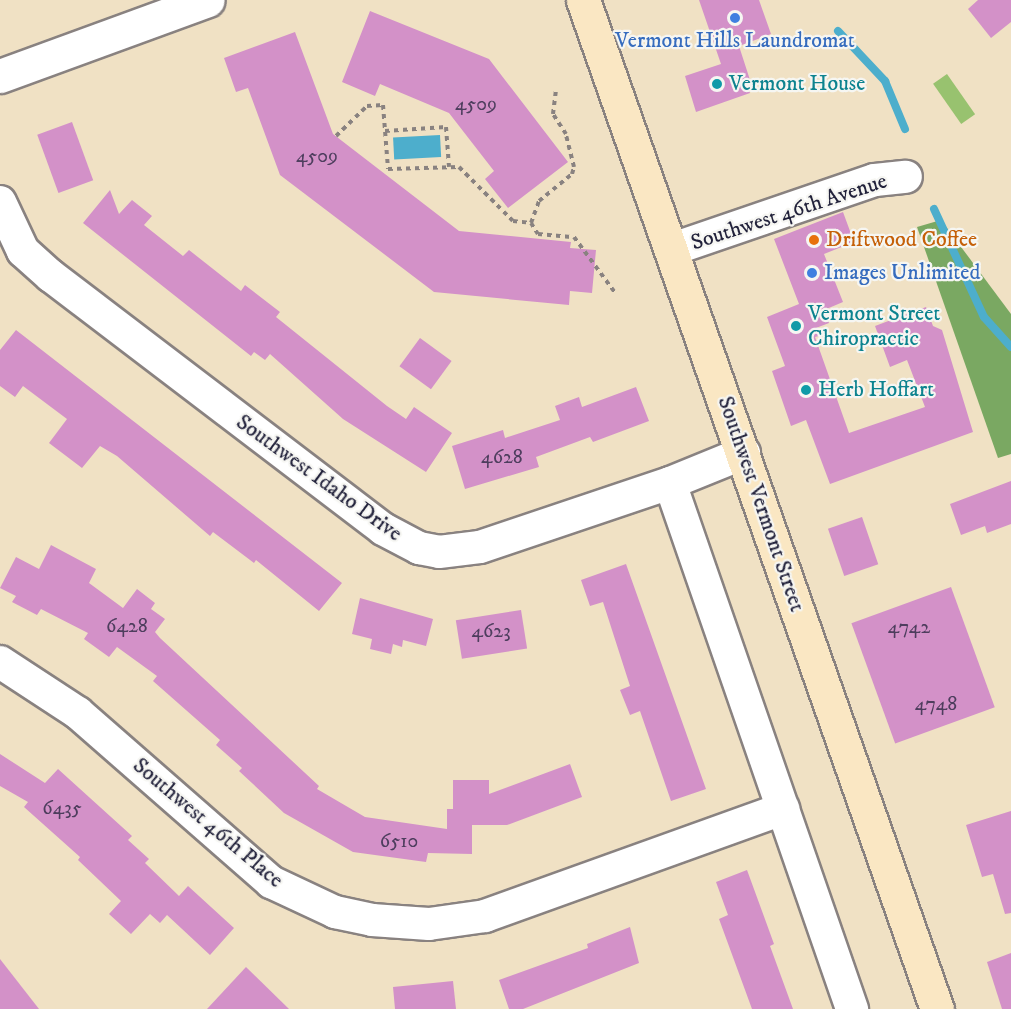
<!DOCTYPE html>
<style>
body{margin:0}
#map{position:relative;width:1011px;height:1009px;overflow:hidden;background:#f0e1c4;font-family:"IM FELL DW Pica",serif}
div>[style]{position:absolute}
.green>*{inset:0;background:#98c26f;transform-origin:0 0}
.forest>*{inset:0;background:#7aa862}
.water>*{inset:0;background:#4daecc;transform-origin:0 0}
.stream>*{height:8px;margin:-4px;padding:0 4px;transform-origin:4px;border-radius:4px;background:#4daecc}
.building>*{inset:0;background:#d391c8;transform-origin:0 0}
.path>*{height:4px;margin-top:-2px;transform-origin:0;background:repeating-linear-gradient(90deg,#898280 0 4.5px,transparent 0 9px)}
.roads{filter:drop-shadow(2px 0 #898280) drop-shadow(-2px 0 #898280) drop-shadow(0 2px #898280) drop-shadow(0 -2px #898280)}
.minor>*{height:32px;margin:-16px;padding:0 16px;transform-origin:16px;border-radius:16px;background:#fff}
.tertiary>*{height:33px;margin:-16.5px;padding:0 16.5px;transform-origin:16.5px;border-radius:16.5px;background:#fff}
.secondary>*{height:33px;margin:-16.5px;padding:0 16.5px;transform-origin:16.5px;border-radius:16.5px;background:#fae7c3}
.dots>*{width:16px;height:16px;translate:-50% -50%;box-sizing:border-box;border:3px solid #f6f6f2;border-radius:50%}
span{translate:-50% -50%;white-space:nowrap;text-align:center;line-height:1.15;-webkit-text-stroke:4.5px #f6f6f2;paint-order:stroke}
.number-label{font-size:20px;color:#4e3e5e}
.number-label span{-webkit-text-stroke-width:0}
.shop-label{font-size:22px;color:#366cbe}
.left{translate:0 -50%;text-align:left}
.culture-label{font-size:22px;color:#0d838f}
.street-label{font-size:22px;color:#22223b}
.food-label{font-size:22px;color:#c56008}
</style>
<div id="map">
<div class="green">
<div style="left:947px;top:74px;width:49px;height:17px;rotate:55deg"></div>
</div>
<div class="forest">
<div style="clip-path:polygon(941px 220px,1011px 314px,1011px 454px,998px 458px,917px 227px)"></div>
</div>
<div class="water">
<div style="left:440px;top:135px;width:22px;height:47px;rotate:87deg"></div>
</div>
<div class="stream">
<div style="left:838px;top:31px;width:69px;rotate:46.8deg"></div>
<div style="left:885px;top:81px;width:52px;rotate:67.4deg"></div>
<div style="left:934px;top:209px;width:119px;rotate:65.2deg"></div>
<div style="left:984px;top:317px;width:40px;rotate:48deg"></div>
</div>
<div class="building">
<div style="clip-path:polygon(699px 0,759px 0,771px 34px,739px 46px,750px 80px,746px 82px,750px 93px,696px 112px,685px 76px,721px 64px)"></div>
<div style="clip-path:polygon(978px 0,1011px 0,1011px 22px,991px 38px,968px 9px)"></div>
<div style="clip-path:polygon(370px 11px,489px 59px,568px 162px,508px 208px,485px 179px,494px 171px,449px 113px,380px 84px,375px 96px,342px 82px)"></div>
<div style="clip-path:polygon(295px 32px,333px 134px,459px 231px,571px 242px,570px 248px,596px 250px,592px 293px,570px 291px,569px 305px,434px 292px,280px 175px,248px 88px,236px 92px,224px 58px)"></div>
<div style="left:72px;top:122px;width:62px;height:37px;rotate:70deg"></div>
<div style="clip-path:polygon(110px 190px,119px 214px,132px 200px,152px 216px,144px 225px,183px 256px,189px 250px,241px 291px,245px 285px,280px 312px,276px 317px,387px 406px,406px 419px,414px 407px,452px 433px,426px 472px,343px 419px,270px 354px,265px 360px,254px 352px,251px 356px,83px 223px)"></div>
<div style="clip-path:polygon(843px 212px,854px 242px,824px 254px,843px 302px,824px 310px,829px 323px,816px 328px,819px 336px,815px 337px,849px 433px,925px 407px,907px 360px,890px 367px,875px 326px,926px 307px,933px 326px,942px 330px,973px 432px,830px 484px,806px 420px,791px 426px,772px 371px,785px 366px,767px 317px,799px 304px,774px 239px)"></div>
<div style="clip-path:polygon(16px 330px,342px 583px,319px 611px,256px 560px,254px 563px,213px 532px,210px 536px,117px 456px,100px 446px,82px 468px,49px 443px,67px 419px,23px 386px,15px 397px,0 386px,0 350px)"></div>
<div style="left:420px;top:338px;width:39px;height:35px;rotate:36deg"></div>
<div style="clip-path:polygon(636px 387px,649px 421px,593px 442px,590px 437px,536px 457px,539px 467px,465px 489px,452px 446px,503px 430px,505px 438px,560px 420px,555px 406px,579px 397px,582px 407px)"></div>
<div style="clip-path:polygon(1011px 481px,1011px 524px,987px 533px,985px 526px,961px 535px,950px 504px)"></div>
<div style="left:862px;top:517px;width:50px;height:36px;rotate:71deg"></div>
<div style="clip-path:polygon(51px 545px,96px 569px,89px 583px,123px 608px,137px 589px,155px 603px,151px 609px,165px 619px,155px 632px,160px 638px,319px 786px,317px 789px,365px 817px,447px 829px,447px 809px,453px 809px,453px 780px,489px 780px,489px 794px,570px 764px,582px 797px,507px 825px,472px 825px,472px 854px,428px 853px,426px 862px,353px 852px,284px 813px,239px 771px,242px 768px,216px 745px,220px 740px,153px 681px,157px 676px,117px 647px,109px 657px,84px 639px,88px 633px,41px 609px,37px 615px,12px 602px,16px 596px,0 588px,16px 557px,39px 569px)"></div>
<div style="clip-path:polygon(626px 564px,706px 789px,671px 801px,640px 711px,630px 715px,620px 690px,630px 686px,603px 602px,590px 606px,581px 580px)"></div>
<div style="left:951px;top:587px;width:128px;height:106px;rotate:70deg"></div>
<div style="clip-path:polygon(360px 598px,433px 619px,426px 646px,403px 640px,402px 647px,393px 644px,391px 654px,370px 649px,372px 639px,352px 634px)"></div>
<div style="left:521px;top:610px;width:39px;height:66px;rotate:81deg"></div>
<div style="clip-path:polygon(0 754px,45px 783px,58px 769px,132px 836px,128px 840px,149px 859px,145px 863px,179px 896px,188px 886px,234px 928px,210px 955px,167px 915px,160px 923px,150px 914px,131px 934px,109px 914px,121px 901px,78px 860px,80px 857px,24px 807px,28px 802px,0 786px)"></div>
<div style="clip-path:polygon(1011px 811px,1011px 913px,1005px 914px,993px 874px,982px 877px,966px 825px)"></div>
<div style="clip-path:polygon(747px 870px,774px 944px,770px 946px,793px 1009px,752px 1009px,719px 919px,728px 915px,716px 882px)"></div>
<div style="clip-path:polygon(630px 927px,639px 963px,523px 1009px,509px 1009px,499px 980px,588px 948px,587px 944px)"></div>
<div style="clip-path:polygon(1011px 953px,1011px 1009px,1002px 1009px,987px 962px)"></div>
<div style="clip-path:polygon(0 959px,39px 1009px,0 1009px)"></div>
<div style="clip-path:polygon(246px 967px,289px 1009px,207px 1009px)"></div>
<div style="clip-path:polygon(453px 981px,456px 1009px,395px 1009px,393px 987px)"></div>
</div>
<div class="path">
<div style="left:385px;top:131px;width:61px;rotate:-3.8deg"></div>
<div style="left:446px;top:127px;width:40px;rotate:85.7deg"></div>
<div style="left:336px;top:136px;width:43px;rotate:-44.1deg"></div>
<div style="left:367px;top:106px;width:16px;rotate:-4deg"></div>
<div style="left:383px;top:105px;width:64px;rotate:85.5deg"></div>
<div style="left:388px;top:169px;width:71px;rotate:-1.6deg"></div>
<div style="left:459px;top:167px;width:76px;rotate:45deg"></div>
<div style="left:513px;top:221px;width:18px;rotate:6deg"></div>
<div style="left:531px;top:223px;width:13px;rotate:58deg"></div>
<div style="left:538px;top:234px;width:36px;rotate:5deg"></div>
<div style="left:574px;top:237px;width:71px;rotate:53.6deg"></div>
<div style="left:531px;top:223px;width:23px;rotate:-70deg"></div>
<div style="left:539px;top:201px;width:43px;rotate:-39.3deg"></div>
<div style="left:572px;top:174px;width:7px;rotate:-74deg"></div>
<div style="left:574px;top:167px;width:34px;rotate:-104deg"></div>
<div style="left:566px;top:134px;width:24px;rotate:-123deg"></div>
<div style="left:553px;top:114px;width:24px;rotate:-83deg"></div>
</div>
<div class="roads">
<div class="minor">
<div style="left:0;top:202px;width:54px;rotate:64.9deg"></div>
<div style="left:23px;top:251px;width:38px;rotate:42deg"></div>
<div style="left:51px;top:276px;width:417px;rotate:37.3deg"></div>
<div style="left:383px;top:529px;width:41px;rotate:27.8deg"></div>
<div style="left:419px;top:548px;width:20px;rotate:11deg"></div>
<div style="left:439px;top:552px;width:41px;rotate:-7deg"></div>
<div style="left:480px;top:547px;width:200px;rotate:-18.6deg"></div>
<div style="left:670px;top:483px;width:80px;rotate:-22.1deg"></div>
<div style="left:673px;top:249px;width:213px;rotate:-18.9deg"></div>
<div style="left:875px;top:180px;width:31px;rotate:-6deg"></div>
<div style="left:670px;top:483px;width:557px;rotate:70.91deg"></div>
<div style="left:0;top:662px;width:93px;rotate:33.2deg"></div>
<div style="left:78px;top:713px;width:257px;rotate:41.2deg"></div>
<div style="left:271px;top:882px;width:71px;rotate:25.1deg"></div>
<div style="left:335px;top:912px;width:38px;rotate:12deg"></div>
<div style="left:372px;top:920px;width:57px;rotate:4deg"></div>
<div style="left:429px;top:924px;width:57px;rotate:-8.1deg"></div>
<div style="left:485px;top:916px;width:317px;rotate:-19.8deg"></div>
</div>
<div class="tertiary">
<div style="left:0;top:76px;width:221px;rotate:-20.1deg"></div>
</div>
<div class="secondary">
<div style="left:583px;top:0;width:1069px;rotate:70.67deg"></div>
</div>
</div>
<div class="dots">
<div style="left:735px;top:18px;background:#3f7fe0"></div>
<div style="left:717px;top:84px;background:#0f9aa8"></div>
<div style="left:814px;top:240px;background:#e8710a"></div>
<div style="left:812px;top:273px;background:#3f7fe0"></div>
<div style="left:796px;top:326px;background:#0f9aa8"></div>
<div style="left:806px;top:390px;background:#0f9aa8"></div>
</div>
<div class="number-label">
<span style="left:476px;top:104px">4509</span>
<span style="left:317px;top:156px">4509</span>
<span style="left:502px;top:457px">4628</span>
<span style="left:127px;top:626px">6428</span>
<span style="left:909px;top:627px">4742</span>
<span style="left:491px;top:631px">4623</span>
<span style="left:936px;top:704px">4748</span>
<span style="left:62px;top:808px">6435</span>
<span style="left:399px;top:841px">6510</span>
</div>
<div class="shop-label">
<span style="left:735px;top:41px">Vermont Hills Laundromat</span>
<span class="left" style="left:824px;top:273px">Images Unlimited</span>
</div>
<div class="culture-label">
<span class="left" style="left:729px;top:84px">Vermont House</span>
<span class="left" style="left:808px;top:326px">Vermont Street<br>Chiropractic</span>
<span class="left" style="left:818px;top:390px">Herb Hoffart</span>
</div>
<div class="street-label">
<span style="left:789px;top:212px;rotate:-18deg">Southwest 46th Avenue</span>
<span style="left:319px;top:478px;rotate:36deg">Southwest Idaho Drive</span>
<span style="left:761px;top:504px;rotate:71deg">Southwest Vermont Street</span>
<span style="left:208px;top:823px;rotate:40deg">Southwest 46th Place</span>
</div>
<div class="food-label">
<span class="left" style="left:826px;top:240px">Driftwood Coffee</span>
</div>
</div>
